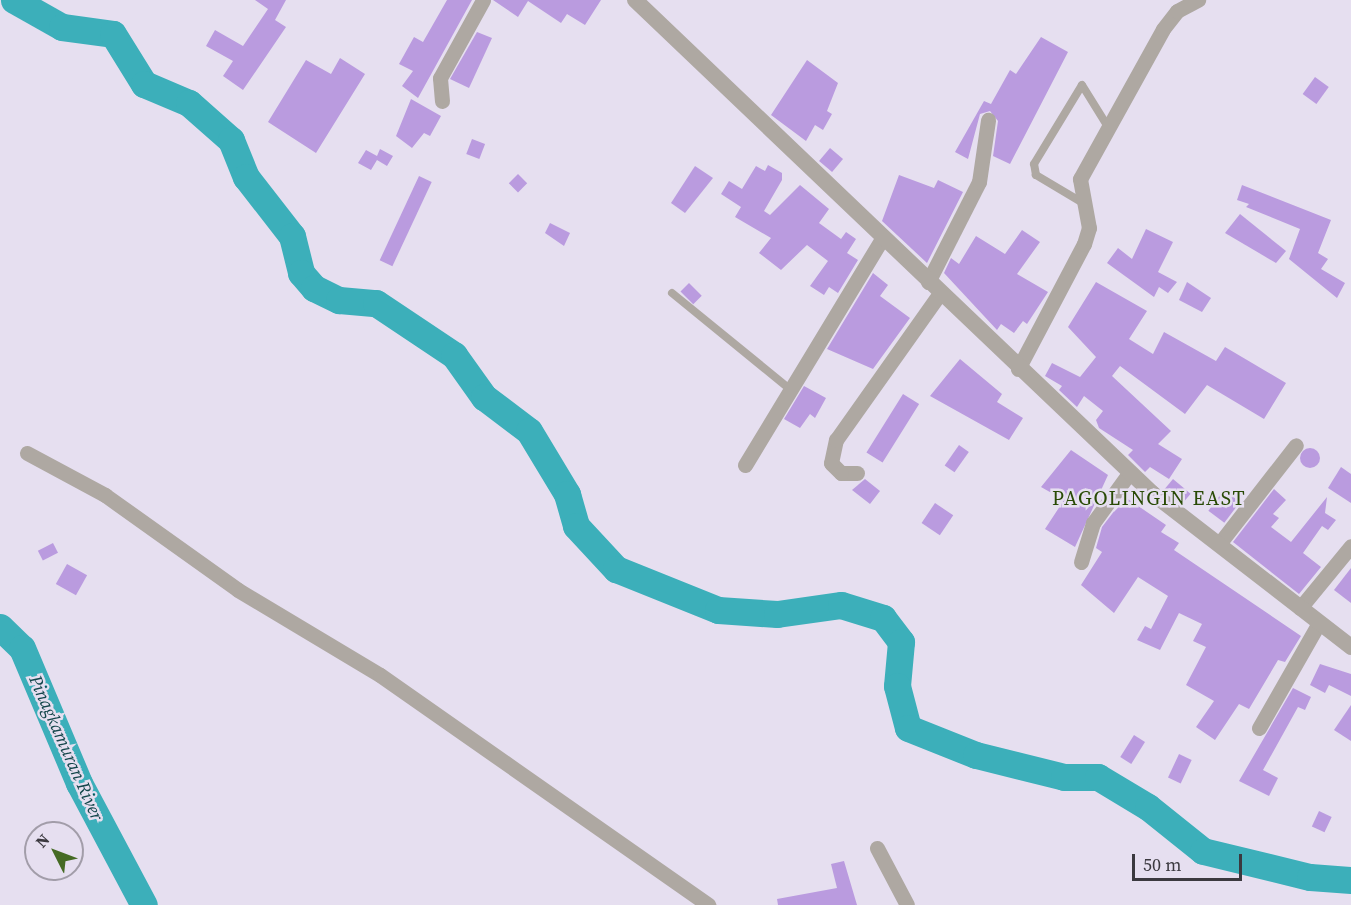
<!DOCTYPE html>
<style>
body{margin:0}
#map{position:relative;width:1351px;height:905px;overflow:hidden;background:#e6dff0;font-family:"Source Serif 4",serif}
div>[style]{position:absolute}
.river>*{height:27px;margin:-13.5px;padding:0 13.5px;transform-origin:13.5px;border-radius:13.5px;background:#3cafba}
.building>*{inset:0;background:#ba9bdf;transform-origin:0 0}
.round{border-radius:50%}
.service>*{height:8px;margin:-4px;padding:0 4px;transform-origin:4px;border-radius:4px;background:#aea8a2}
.minor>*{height:15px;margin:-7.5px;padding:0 7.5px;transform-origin:7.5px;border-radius:7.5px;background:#aea8a2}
.tertiary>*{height:16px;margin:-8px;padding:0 8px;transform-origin:8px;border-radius:8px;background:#aea8a2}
span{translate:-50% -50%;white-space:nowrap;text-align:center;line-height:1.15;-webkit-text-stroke:5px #e6dff0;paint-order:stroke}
.water-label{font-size:18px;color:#14464b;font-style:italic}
.quarter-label{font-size:20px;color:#294a05;letter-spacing:1.5px}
.north{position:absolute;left:24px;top:821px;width:60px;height:60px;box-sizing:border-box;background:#e6dff0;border:2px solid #a29da9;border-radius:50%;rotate:312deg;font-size:16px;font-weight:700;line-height:24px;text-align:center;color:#3b393f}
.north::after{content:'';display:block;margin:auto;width:21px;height:27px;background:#456a24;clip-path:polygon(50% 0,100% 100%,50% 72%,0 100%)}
.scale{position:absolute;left:1132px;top:854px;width:110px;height:27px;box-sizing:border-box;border:3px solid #3b393f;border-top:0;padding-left:8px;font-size:18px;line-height:21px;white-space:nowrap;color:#3b393f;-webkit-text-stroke:4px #e6dff0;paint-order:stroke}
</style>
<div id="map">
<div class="river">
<div style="left:14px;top:0;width:55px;rotate:29.4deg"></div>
<div style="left:62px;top:27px;width:51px;rotate:7.8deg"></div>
<div style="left:113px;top:34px;width:59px;rotate:58.2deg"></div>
<div style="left:144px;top:84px;width:49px;rotate:22.9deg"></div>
<div style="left:189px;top:103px;width:56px;rotate:41.4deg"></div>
<div style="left:231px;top:140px;width:40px;rotate:68deg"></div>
<div style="left:246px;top:177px;width:75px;rotate:52.1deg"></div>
<div style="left:292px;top:236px;width:38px;rotate:76deg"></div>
<div style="left:301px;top:273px;width:20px;rotate:49deg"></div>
<div style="left:314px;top:288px;width:28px;rotate:26deg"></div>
<div style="left:339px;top:300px;width:37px;rotate:5deg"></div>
<div style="left:376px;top:303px;width:94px;rotate:33.7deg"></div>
<div style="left:454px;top:355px;width:52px;rotate:54.5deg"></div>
<div style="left:484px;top:397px;width:56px;rotate:37.1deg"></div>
<div style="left:529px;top:431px;width:74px;rotate:58.9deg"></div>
<div style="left:567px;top:494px;width:33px;rotate:74deg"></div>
<div style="left:576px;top:526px;width:59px;rotate:47.1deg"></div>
<div style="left:616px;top:569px;width:110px;rotate:21.9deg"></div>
<div style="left:718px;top:610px;width:59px;rotate:3.9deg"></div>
<div style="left:777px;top:614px;width:65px;rotate:-8deg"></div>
<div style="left:841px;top:605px;width:44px;rotate:17.2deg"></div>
<div style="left:883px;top:618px;width:30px;rotate:53deg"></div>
<div style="left:901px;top:642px;width:44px;rotate:95.2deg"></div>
<div style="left:897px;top:686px;width:43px;rotate:75.3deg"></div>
<div style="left:908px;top:728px;width:73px;rotate:21.7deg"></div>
<div style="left:976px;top:755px;width:91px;rotate:14deg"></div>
<div style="left:1064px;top:777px;width:34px"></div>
<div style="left:1098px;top:777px;width:58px;rotate:31deg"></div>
<div style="left:1148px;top:807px;width:70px;rotate:38.7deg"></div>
<div style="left:1203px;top:851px;width:110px;rotate:13.7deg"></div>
<div style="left:1310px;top:877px;width:41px;rotate:4.2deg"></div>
<div style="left:0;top:627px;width:30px;rotate:44deg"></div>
<div style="left:22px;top:648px;width:147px;rotate:67.1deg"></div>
<div style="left:79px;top:783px;width:138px;rotate:62deg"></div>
</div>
<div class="building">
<div style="clip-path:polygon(255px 0,286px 0,275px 20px,286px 27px,243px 90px,223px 76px,233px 61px,206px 46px,215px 30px,243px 46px,268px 9px)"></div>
<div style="clip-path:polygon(447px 0,472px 0,418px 98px,402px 86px,413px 71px,399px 64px,414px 37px,423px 42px)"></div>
<div style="clip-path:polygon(493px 0,601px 0,585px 25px,567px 14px,561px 23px,528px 1px,518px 17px)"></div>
<div style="clip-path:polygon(477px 32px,492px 38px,469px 88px,450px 79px)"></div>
<div style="clip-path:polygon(1041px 37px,1068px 52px,1010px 164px,993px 156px,998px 121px,990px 111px,980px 114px,968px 159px,955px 152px,984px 101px,991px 104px,1010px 70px,1016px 74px)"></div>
<div style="clip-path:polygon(340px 58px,365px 74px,316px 153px,268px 122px,306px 60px,331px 74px)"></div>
<div style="clip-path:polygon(807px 60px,838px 83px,827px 111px,832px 114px,823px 130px,815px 125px,806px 141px,771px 115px)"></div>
<div style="left:1315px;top:77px;width:17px;height:21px;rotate:36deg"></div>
<div style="clip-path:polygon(411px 99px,441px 116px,430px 136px,424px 133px,412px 148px,396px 136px)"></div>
<div style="left:472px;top:139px;width:14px;height:16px;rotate:21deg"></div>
<div style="left:830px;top:148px;width:17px;height:17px;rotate:40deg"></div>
<div style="clip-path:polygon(380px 149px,393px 156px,387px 166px,377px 160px,371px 170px,358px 163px,366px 150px,377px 156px)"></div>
<div style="clip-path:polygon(768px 165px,782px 173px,782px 180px,764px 211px,770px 215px,800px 185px,829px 209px,819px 223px,841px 239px,846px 232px,856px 239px,847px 253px,858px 260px,838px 293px,829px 287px,824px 295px,810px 286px,828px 261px,807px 245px,781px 270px,759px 253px,771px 238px,735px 217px,741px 207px,721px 194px,729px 181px,742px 189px,756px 166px,765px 171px)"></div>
<div style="clip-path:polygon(695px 166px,713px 178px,685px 213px,671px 203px)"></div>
<div style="left:518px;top:174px;width:13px;height:13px;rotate:45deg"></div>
<div style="clip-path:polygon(899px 175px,934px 188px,938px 180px,963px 192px,927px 263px,882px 221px)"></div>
<div style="left:419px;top:176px;width:14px;height:93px;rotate:25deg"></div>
<div style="clip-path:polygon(1242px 185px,1331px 220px,1318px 253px,1328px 259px,1321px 269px,1345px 283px,1337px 298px,1289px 259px,1300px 229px,1246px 207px,1249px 204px,1237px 200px)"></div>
<div style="clip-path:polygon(1240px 214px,1286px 251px,1276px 263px,1225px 233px)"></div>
<div style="clip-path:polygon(550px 223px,570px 233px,564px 246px,545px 233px)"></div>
<div style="clip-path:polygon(1146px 229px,1173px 242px,1158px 272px,1177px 282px,1168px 293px,1159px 287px,1154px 297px,1107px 263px,1118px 248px,1132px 259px)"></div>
<div style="clip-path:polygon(1022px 230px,1040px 242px,1017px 274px,1048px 292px,1027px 324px,1023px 321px,1014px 333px,1001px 324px,997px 330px,944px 273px,951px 258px,959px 264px,976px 236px,1005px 254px)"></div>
<div style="clip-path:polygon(873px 273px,888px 285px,880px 296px,910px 318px,873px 369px,827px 349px)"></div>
<div style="clip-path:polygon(1096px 282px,1147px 311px,1129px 339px,1153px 354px,1164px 332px,1216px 361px,1225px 347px,1286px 383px,1264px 419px,1207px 385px,1185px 414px,1120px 366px,1112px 376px,1171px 431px,1158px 444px,1182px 459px,1169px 479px,1150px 467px,1145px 472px,1128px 455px,1133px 450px,1099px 428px,1096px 420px,1103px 411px,1084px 396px,1077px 407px,1059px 390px,1062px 386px,1045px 376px,1052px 363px,1080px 377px,1096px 357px,1068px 327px)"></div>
<div style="clip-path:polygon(1187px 282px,1211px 298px,1202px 312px,1179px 300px)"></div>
<div style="left:689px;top:283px;width:18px;height:12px;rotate:45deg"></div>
<div style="clip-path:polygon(960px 359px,1002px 394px,997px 402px,1023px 418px,1009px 440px,930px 396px)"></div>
<div style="clip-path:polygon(804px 386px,826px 398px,815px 418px,810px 414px,800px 428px,784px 419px)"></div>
<div style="left:903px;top:394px;width:19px;height:69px;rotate:32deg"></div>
<div style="left:959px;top:445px;width:12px;height:25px;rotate:35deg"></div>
<div class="round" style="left:1300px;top:448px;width:20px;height:20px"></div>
<div style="clip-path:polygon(1071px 450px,1108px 475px,1075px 547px,1045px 529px,1064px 500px,1041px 487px)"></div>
<div style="clip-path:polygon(1341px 467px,1351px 474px,1351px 503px,1328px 488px)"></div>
<div style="clip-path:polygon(865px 479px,880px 491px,870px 504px,852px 490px)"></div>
<div style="left:1173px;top:479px;width:23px;height:13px;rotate:40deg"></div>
<div style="clip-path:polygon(1274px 489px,1286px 500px,1273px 514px,1279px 518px,1271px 527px,1291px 542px,1327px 497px,1325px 513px,1336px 520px,1328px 530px,1322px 526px,1303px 553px,1321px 567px,1299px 594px,1233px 542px)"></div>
<div style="left:1224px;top:490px;width:20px;height:26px;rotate:37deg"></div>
<div style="clip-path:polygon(1125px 497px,1166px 525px,1161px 532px,1179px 543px,1174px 550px,1301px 636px,1285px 662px,1278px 660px,1249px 709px,1239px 704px,1215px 740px,1196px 727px,1214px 701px,1186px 685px,1206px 647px,1193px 641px,1202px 624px,1179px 613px,1160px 650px,1137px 640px,1145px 626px,1151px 629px,1168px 596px,1138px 577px,1114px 613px,1081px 585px,1102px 552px,1096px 548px,1102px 527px)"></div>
<div style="left:935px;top:503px;width:22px;height:24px;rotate:34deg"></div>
<div style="left:53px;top:543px;width:11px;height:17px;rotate:63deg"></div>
<div style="left:67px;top:564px;width:23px;height:23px;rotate:29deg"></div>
<div style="clip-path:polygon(1351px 568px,1351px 603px,1334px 590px)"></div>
<div style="clip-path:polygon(1320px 664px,1351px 674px,1351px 696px,1329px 685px,1325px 693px,1310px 685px)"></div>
<div style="clip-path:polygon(1293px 688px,1311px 697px,1305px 710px,1298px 707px,1263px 770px,1278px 778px,1269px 796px,1239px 781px)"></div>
<div style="clip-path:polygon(1351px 705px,1351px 741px,1334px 730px)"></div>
<div style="left:1134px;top:735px;width:13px;height:26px;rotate:32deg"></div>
<div style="left:1179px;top:754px;width:14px;height:26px;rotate:25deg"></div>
<div style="left:1319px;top:811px;width:14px;height:17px;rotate:25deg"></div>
<div style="clip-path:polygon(844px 861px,857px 905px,778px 905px,777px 899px,837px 888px,831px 864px)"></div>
</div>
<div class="service">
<div style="left:1083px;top:203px;width:55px;rotate:-149.2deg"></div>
<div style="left:1036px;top:175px;width:11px;rotate:-100deg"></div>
<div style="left:1034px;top:164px;width:92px;rotate:-58.7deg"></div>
<div style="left:1082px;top:85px;width:49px;rotate:58.2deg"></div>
<div style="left:672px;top:293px;width:154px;rotate:39.2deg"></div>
</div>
<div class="minor">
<div style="left:442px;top:101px;width:23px;rotate:-95deg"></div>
<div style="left:440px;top:78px;width:89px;rotate:-61.1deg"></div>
<div style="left:928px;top:282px;width:112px;rotate:-63deg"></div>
<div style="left:979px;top:182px;width:63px;rotate:-81.7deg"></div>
<div style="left:1018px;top:369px;width:141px;rotate:-62.2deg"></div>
<div style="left:1084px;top:244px;width:17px;rotate:-73deg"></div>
<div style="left:1089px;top:228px;width:50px;rotate:-100.4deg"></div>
<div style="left:1080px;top:179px;width:171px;rotate:-61deg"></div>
<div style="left:1163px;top:29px;width:23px;rotate:-52deg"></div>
<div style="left:1177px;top:11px;width:24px;rotate:-28deg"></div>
<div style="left:27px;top:453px;width:89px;rotate:28.3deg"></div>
<div style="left:105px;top:495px;width:163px;rotate:35.5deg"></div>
<div style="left:238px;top:590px;width:165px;rotate:30.9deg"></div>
<div style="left:380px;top:675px;width:401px;rotate:35deg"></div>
<div style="left:745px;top:465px;width:267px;rotate:-58.8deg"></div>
<div style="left:857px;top:473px;width:16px;rotate:180deg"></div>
<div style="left:841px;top:473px;width:14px;rotate:-135deg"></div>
<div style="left:831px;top:463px;width:24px;rotate:-78deg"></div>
<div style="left:836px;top:440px;width:180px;rotate:-54.7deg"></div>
<div style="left:1219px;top:544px;width:125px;rotate:-52.1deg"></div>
<div style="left:1081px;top:562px;width:41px;rotate:-72.9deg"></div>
<div style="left:1093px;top:523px;width:63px;rotate:-54deg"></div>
<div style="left:1300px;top:608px;width:80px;rotate:-50.6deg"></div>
<div style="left:1259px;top:728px;width:121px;rotate:-60.3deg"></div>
<div style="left:877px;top:848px;width:64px;rotate:62.2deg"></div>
</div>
<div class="tertiary">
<div style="left:635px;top:0;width:714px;rotate:43.64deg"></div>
<div style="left:1152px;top:493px;width:252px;rotate:37.7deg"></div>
</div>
<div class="water-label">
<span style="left:66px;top:748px;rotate:66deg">Pinagkamuran River</span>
</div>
<div class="quarter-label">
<span style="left:1149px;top:498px">PAGOLINGIN EAST</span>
</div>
<div class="north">N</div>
<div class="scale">50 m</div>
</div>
